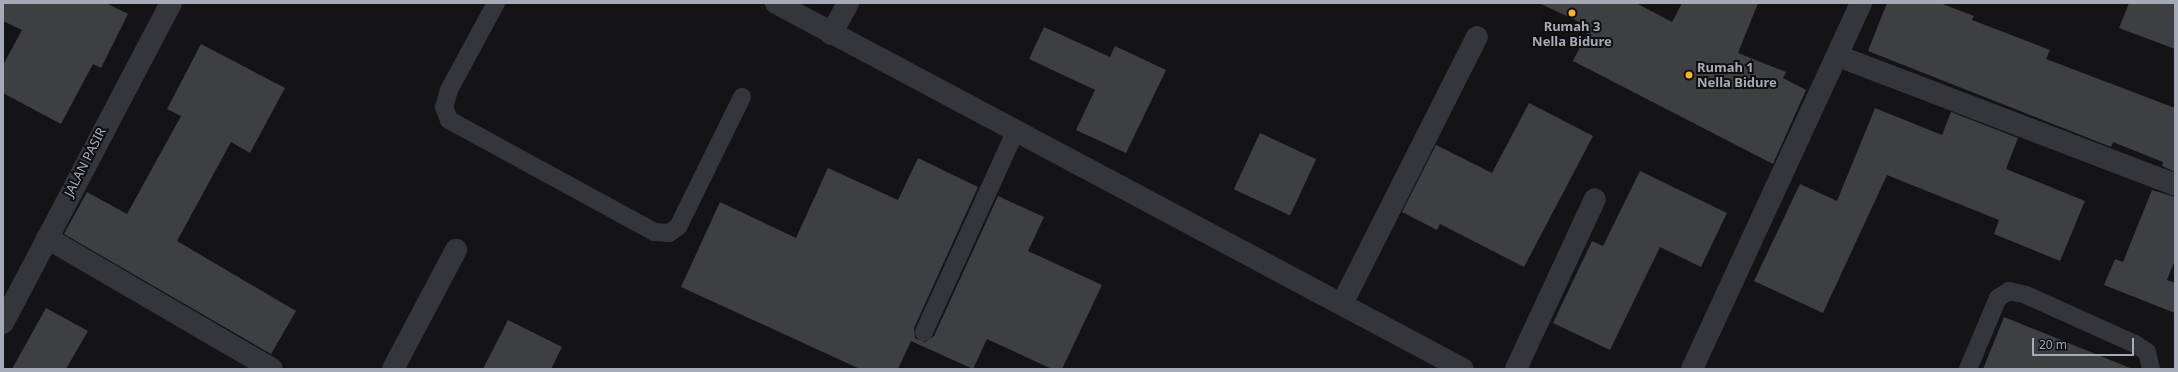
<!DOCTYPE html>
<style>
body{margin:0}
#map{position:relative;width:2178px;height:372px;overflow:hidden;background:#141416;font-family:"Noto Sans",sans-serif}
div>[style]{position:absolute}
.building>*{inset:0;background:#3e3f43;transform-origin:0 0}
.service>*{height:18px;margin:-9px;padding:0 9px;transform-origin:9px;border-radius:9px;background:#35363b}
.minor>*{height:22px;margin:-11px;padding:0 11px;transform-origin:11px;border-radius:11px;background:#35363b}
.dots>*{width:11px;height:11px;translate:-50% -50%;box-sizing:border-box;border:2px solid #0f0f11;border-radius:50%}
span{translate:-50% -50%;white-space:nowrap;text-align:center;line-height:1.15;-webkit-text-stroke:4px #0f0f11;paint-order:stroke}
.poi-label{font-size:13px;color:#a6aab6;font-weight:700}
.left{translate:0 -50%;text-align:left}
.street-label{font-size:13px;color:#a6aab6}
.frame{position:absolute;inset:0;border:4px solid #a6aab6;pointer-events:none}
.scale{position:absolute;left:2032px;top:338px;width:102px;height:18px;box-sizing:border-box;border:2px solid #a6aab6;border-top:0;padding-left:5px;font-size:12px;line-height:14px;white-space:nowrap;color:#a6aab6;-webkit-text-stroke:3px #0f0f11;paint-order:stroke}
</style>
<div id="map">
<div class="building">
<div style="clip-path:polygon(3px 3px,106px 3px,128px 14px,101px 68px,93px 64px,61px 124px,3px 93px,3px 65px,22px 30px,3px 21px)"></div>
<div style="clip-path:polygon(1539px 3px,1636px 3px,1672px 22px,1682px 3px,1758px 3px,1738px 53px,1786px 72px,1783px 78px,1806px 90px,1773px 164px,1573px 61px,1590px 27px)"></div>
<div style="clip-path:polygon(1887px 3px,1940px 3px,1974px 16px,1972px 20px,2050px 50px,2046px 59px,2175px 108px,2175px 172px,2162px 166px,2163px 162px,2113px 142px,2111px 147px,1868px 51px)"></div>
<div style="clip-path:polygon(2129px 3px,2175px 3px,2175px 49px,2119px 28px)"></div>
<div style="clip-path:polygon(1044px 27px,1110px 57px,1115px 46px,1166px 70px,1126px 153px,1076px 130px,1095px 90px,1029px 59px)"></div>
<div style="clip-path:polygon(201px 44px,285px 88px,250px 153px,231px 142px,177px 241px,296px 311px,271px 354px,64px 234px,87px 192px,127px 214px,181px 116px,167px 109px)"></div>
<div style="clip-path:polygon(1529px 103px,1593px 136px,1524px 267px,1440px 224px,1437px 230px,1402px 212px,1436px 145px,1492px 173px)"></div>
<div style="clip-path:polygon(1875px 108px,1942px 135px,1951px 112px,2018px 138px,2006px 169px,2085px 201px,2060px 261px,1994px 234px,1999px 220px,1887px 175px,1823px 313px,1754px 281px,1800px 184px,1837px 201px)"></div>
<div style="left:1260px;top:133px;width:62px;height:62px;rotate:25deg"></div>
<div style="clip-path:polygon(918px 158px,978px 187px,914px 328px,915px 338px,925px 342px,934px 336px,998px 196px,1044px 217px,1028px 251px,1102px 285px,1062px 369px,1052px 369px,987px 339px,973px 369px,911px 341px,898px 369px,860px 369px,681px 287px,720px 202px,796px 238px,828px 168px,898px 200px)"></div>
<div style="clip-path:polygon(1640px 171px,1727px 213px,1701px 267px,1660px 247px,1610px 350px,1553px 323px,1592px 241px,1603px 246px)"></div>
<div style="clip-path:polygon(2152px 190px,2175px 197px,2175px 260px,2167px 280px,2175px 283px,2175px 313px,2104px 285px,2115px 259px,2123px 262px)"></div>
<div style="clip-path:polygon(46px 308px,88px 331px,66px 369px,12px 369px)"></div>
<div style="clip-path:polygon(2004px 317px,2130px 368px,2129px 369px,1983px 369px)"></div>
<div style="clip-path:polygon(508px 320px,562px 347px,551px 369px,483px 369px)"></div>
</div>
<div class="service">
<div style="left:496px;top:3px;width:99px;rotate:118.4deg"></div>
<div style="left:449px;top:90px;width:18px;rotate:106deg"></div>
<div style="left:444px;top:107px;width:14px;rotate:69deg"></div>
<div style="left:449px;top:120px;width:234px;rotate:28.6deg"></div>
<div style="left:654px;top:232px;width:15px;rotate:4deg"></div>
<div style="left:669px;top:233px;width:11px;rotate:-34deg"></div>
<div style="left:678px;top:227px;width:145px;rotate:-63.8deg"></div>
<div style="left:924px;top:332px;width:220px;rotate:-65.5deg"></div>
<div style="left:1968px;top:369px;width:77px;rotate:-67.1deg"></div>
<div style="left:1998px;top:298px;width:13px;rotate:-32deg"></div>
<div style="left:2009px;top:291px;width:17px;rotate:13deg"></div>
<div style="left:2026px;top:295px;width:120px;rotate:24.2deg"></div>
<div style="left:2135px;top:344px;width:14px;rotate:34deg"></div>
<div style="left:2147px;top:352px;width:17px;rotate:77deg"></div>
</div>
<div class="minor">
<div style="left:776px;top:3px;width:778px;rotate:28.05deg"></div>
<div style="left:831px;top:34px;width:35px;rotate:-61deg"></div>
<div style="left:1838px;top:56px;width:361px;rotate:20.9deg"></div>
<div style="left:47px;top:238px;width:260px;rotate:30.2deg"></div>
<div style="left:1342px;top:304px;width:299px;rotate:-63.2deg"></div>
<div style="left:3px;top:323px;width:361px;rotate:-62.3deg"></div>
<div style="left:393px;top:369px;width:135px;rotate:-62.1deg"></div>
<div style="left:1516px;top:369px;width:187px;rotate:-65.1deg"></div>
<div style="left:1692px;top:369px;width:403px;rotate:-65.2deg"></div>
</div>
<div class="dots">
<div style="left:1572px;top:13px;background:#f2b530"></div>
<div style="left:1689px;top:75px;background:#f2b530"></div>
</div>
<div class="poi-label">
<span style="left:1572px;top:34px">Rumah 3<br>Nella Bidure</span>
<span class="left" style="left:1697px;top:75px">Rumah 1<br>Nella Bidure</span>
</div>
<div class="street-label">
<span style="left:85px;top:162px;rotate:-63deg">JALAN PASIR</span>
</div>
<div class="frame"></div>
<div class="scale">20 m</div>
</div>
